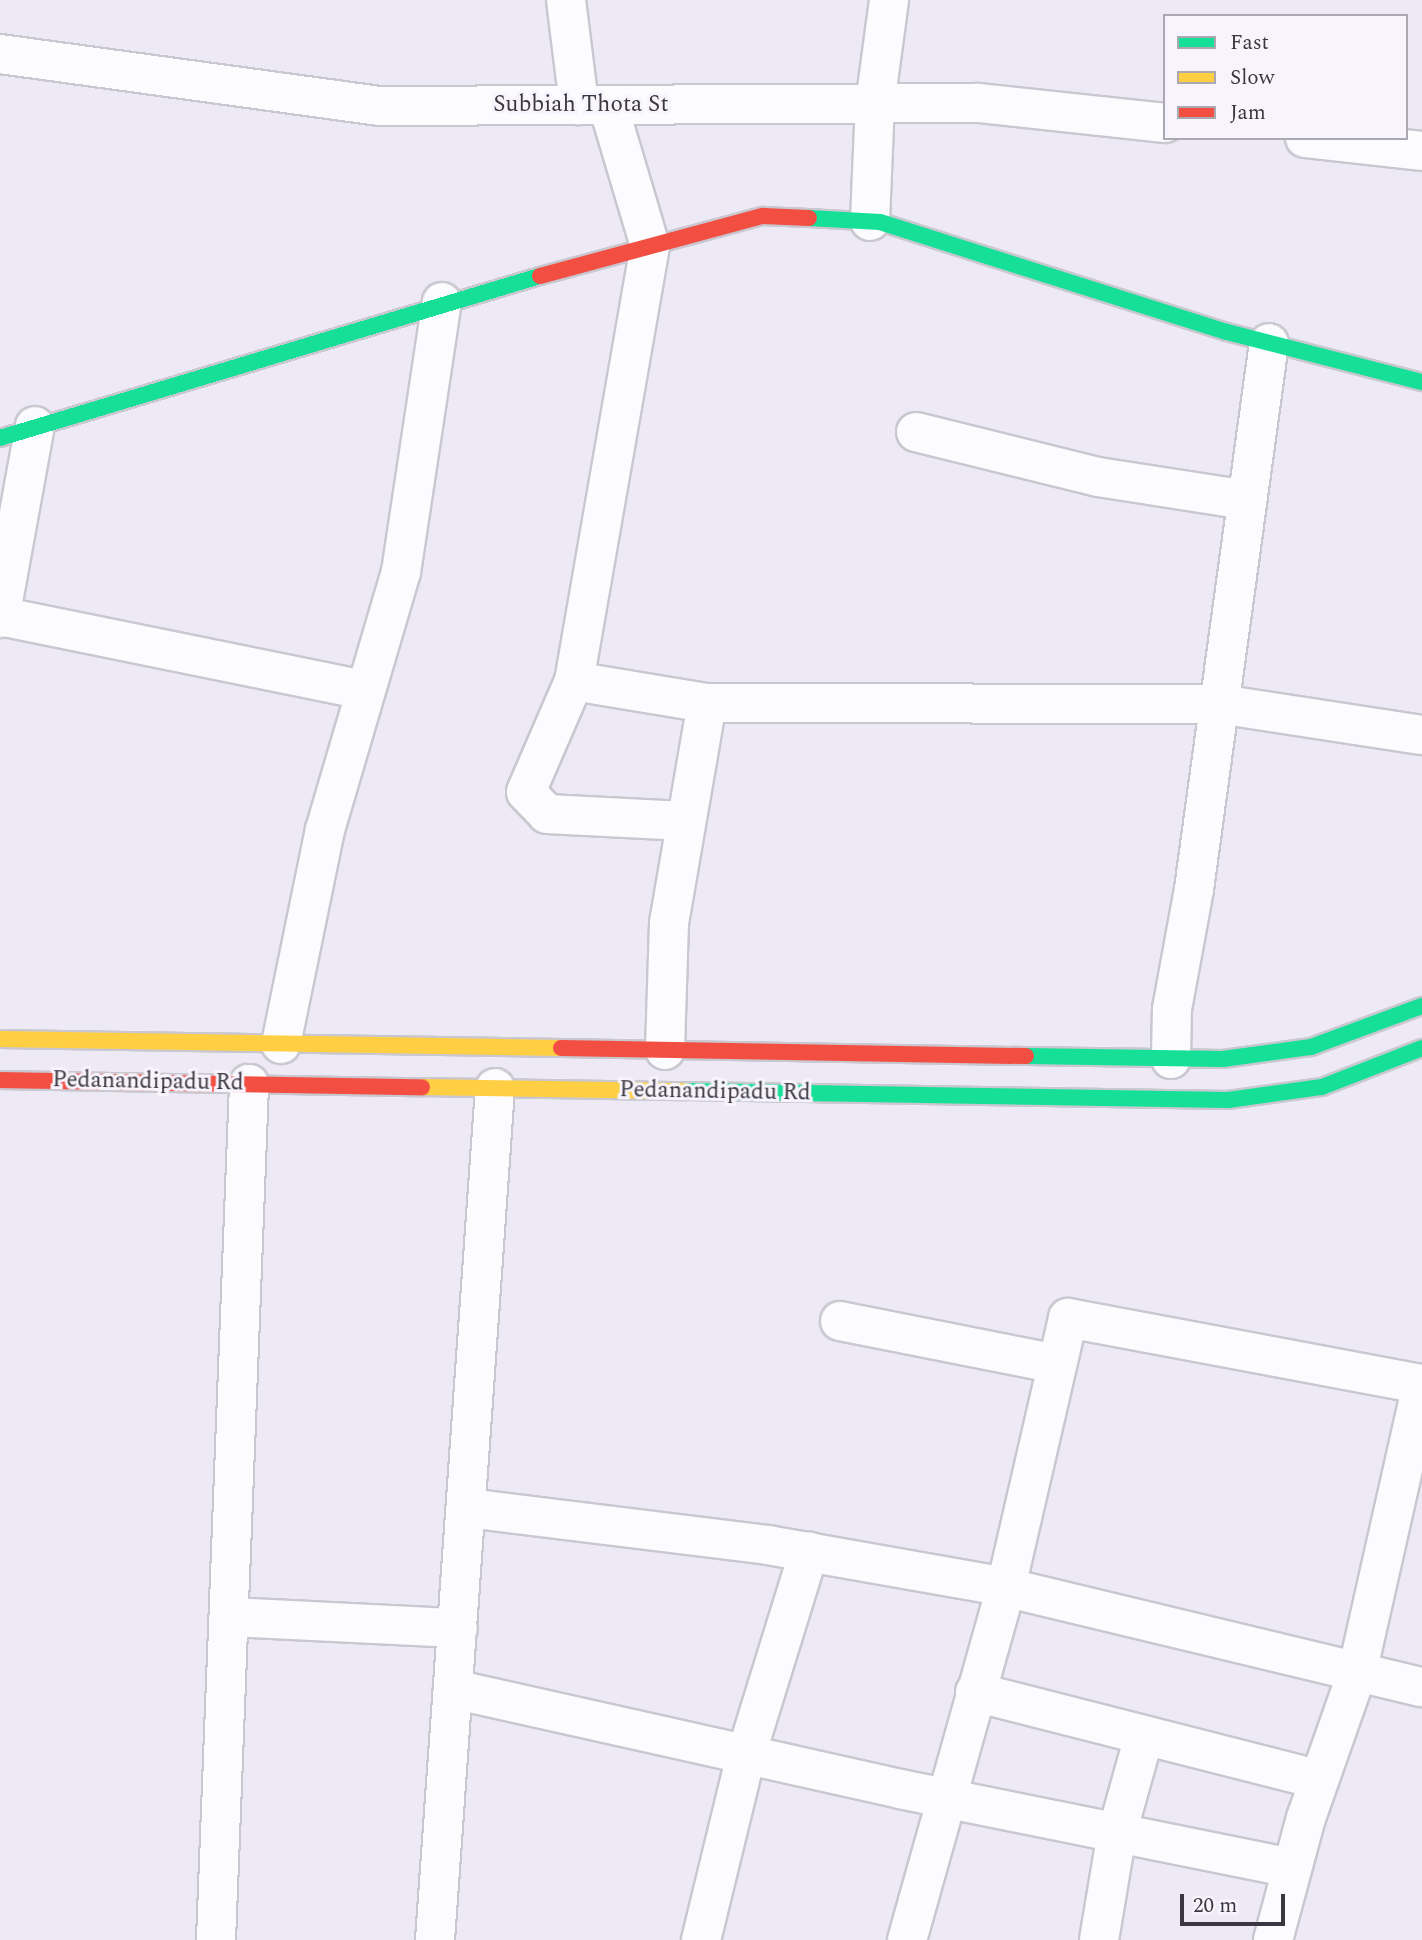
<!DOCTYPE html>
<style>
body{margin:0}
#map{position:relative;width:1422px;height:1940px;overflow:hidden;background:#edeaf5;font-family:Spectral,serif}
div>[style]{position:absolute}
.roads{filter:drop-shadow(2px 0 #c9c7cf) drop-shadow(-2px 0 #c9c7cf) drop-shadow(0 2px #c9c7cf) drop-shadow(0 -2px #c9c7cf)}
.street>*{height:38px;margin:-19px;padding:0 19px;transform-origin:19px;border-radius:19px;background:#fcfcfe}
.fast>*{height:16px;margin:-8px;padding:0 8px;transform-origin:8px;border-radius:8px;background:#16e098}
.slow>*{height:16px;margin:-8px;padding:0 8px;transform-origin:8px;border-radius:8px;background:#ffcf43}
.jam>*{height:16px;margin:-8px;padding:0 8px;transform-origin:8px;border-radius:8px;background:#f24e42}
span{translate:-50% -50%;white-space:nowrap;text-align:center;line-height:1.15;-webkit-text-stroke:6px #f7f4fd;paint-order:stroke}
.street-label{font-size:23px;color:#3a3740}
.legend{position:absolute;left:1163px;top:14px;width:245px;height:126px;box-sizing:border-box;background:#f7f4fd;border:2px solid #aba8b1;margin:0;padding:9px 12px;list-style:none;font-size:21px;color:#3a3740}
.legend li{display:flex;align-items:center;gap:14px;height:35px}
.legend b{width:35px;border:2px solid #aba8b1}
.scale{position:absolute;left:1180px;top:1894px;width:105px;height:32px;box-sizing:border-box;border:4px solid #3a3740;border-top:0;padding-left:9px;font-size:21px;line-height:24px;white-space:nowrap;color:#3a3740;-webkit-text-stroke:5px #f7f4fd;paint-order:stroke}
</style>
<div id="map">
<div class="roads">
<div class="street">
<div style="left:566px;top:0;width:106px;rotate:82.9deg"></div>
<div style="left:0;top:54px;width:383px;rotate:7.8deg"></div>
<div style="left:379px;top:106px;width:599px;rotate:-0.29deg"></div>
<div style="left:978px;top:103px;width:188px;rotate:6.1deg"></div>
<div style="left:608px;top:105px;width:147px;rotate:73.4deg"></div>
<div style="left:650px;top:246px;width:442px;rotate:99.9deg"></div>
<div style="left:574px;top:681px;width:121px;rotate:113.4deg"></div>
<div style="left:526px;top:792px;width:30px;rotate:46deg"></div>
<div style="left:547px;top:814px;width:138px;rotate:2.9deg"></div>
<div style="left:1305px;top:138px;width:118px;rotate:6.3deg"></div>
<div style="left:870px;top:221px;width:117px;rotate:-87.6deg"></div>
<div style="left:875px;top:104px;width:105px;rotate:-82.3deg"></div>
<div style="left:916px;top:432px;width:187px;rotate:13.9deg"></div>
<div style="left:1098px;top:477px;width:151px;rotate:8.8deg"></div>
<div style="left:0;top:616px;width:372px;rotate:11.5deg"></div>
<div style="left:0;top:618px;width:195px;rotate:-79.7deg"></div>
<div style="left:574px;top:681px;width:135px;rotate:9.4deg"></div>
<div style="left:707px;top:703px;width:512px;rotate:0.11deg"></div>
<div style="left:1219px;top:704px;width:205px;rotate:8.7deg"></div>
<div style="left:281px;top:1044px;width:218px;rotate:-78.4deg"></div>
<div style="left:325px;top:830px;width:269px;rotate:-73.6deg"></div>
<div style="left:401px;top:572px;width:273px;rotate:-81.4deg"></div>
<div style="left:665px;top:1050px;width:127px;rotate:-88.2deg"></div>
<div style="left:669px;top:923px;width:223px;rotate:-80.2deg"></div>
<div style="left:1171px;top:1059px;width:50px;rotate:-88.9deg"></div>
<div style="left:1172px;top:1009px;width:122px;rotate:-79.6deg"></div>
<div style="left:1194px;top:889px;width:551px;rotate:-82.18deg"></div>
<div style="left:840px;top:1321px;width:221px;rotate:11.2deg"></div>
<div style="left:467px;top:1508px;width:303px;rotate:7deg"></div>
<div style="left:768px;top:1545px;width:231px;rotate:10deg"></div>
<div style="left:996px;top:1585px;width:438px;rotate:13.5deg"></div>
<div style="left:229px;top:1617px;width:229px;rotate:2.8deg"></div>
<div style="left:453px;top:1689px;width:458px;rotate:12.6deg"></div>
<div style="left:900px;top:1789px;width:400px;rotate:11.4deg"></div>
<div style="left:975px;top:1692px;width:355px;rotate:14.3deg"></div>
<div style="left:216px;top:1940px;width:857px;rotate:-87.79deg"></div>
<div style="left:435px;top:1940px;width:854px;rotate:-85.97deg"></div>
<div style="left:701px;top:1940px;width:190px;rotate:-76.3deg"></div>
<div style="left:746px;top:1755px;width:213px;rotate:-72.8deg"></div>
<div style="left:907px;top:1940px;width:367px;rotate:-74.3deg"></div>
<div style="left:1006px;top:1587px;width:276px;rotate:-77deg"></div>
<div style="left:1068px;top:1318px;width:360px;rotate:10.6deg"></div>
<div style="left:1099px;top:1940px;width:109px;rotate:-80.5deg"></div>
<div style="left:1117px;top:1833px;width:101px;rotate:-74.4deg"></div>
<div style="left:1273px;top:1940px;width:126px;rotate:-74.9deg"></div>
<div style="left:1306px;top:1818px;width:154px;rotate:-70.6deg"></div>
<div style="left:1357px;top:1673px;width:296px;rotate:-77.3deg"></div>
</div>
<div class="fast">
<div style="left:809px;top:218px;width:71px;rotate:3.2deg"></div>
<div style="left:880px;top:222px;width:364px;rotate:17.6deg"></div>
<div style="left:1227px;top:332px;width:201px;rotate:14.4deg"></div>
<div style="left:0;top:438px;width:564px;rotate:-16.7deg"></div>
<div style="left:1026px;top:1056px;width:197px;rotate:0.9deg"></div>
<div style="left:1223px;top:1059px;width:89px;rotate:-7.8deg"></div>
<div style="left:1311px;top:1047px;width:118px;rotate:-20.3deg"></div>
<div style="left:686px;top:1091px;width:542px;rotate:0.95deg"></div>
<div style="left:1228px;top:1100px;width:95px;rotate:-7.9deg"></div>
<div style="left:1322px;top:1087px;width:107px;rotate:-21.3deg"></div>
</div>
<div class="slow">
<div style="left:0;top:1039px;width:561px;rotate:0.92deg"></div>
<div style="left:422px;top:1087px;width:264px;rotate:0.9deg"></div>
</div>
<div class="jam">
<div style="left:540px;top:276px;width:231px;rotate:-15.1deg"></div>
<div style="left:763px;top:216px;width:46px;rotate:2.5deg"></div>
<div style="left:561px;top:1048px;width:465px;rotate:1deg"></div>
<div style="left:0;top:1080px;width:422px;rotate:1deg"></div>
</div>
</div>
<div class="street-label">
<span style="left:581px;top:105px">Subbiah Thota St</span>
<span style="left:148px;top:1082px;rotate:1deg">Pedanandipadu Rd</span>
<span style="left:715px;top:1092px;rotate:1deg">Pedanandipadu Rd</span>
</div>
<ul class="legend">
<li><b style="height:9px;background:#16e098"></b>Fast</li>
<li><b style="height:9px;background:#ffcf43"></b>Slow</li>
<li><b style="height:9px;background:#f24e42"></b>Jam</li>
</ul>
<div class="scale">20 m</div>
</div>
